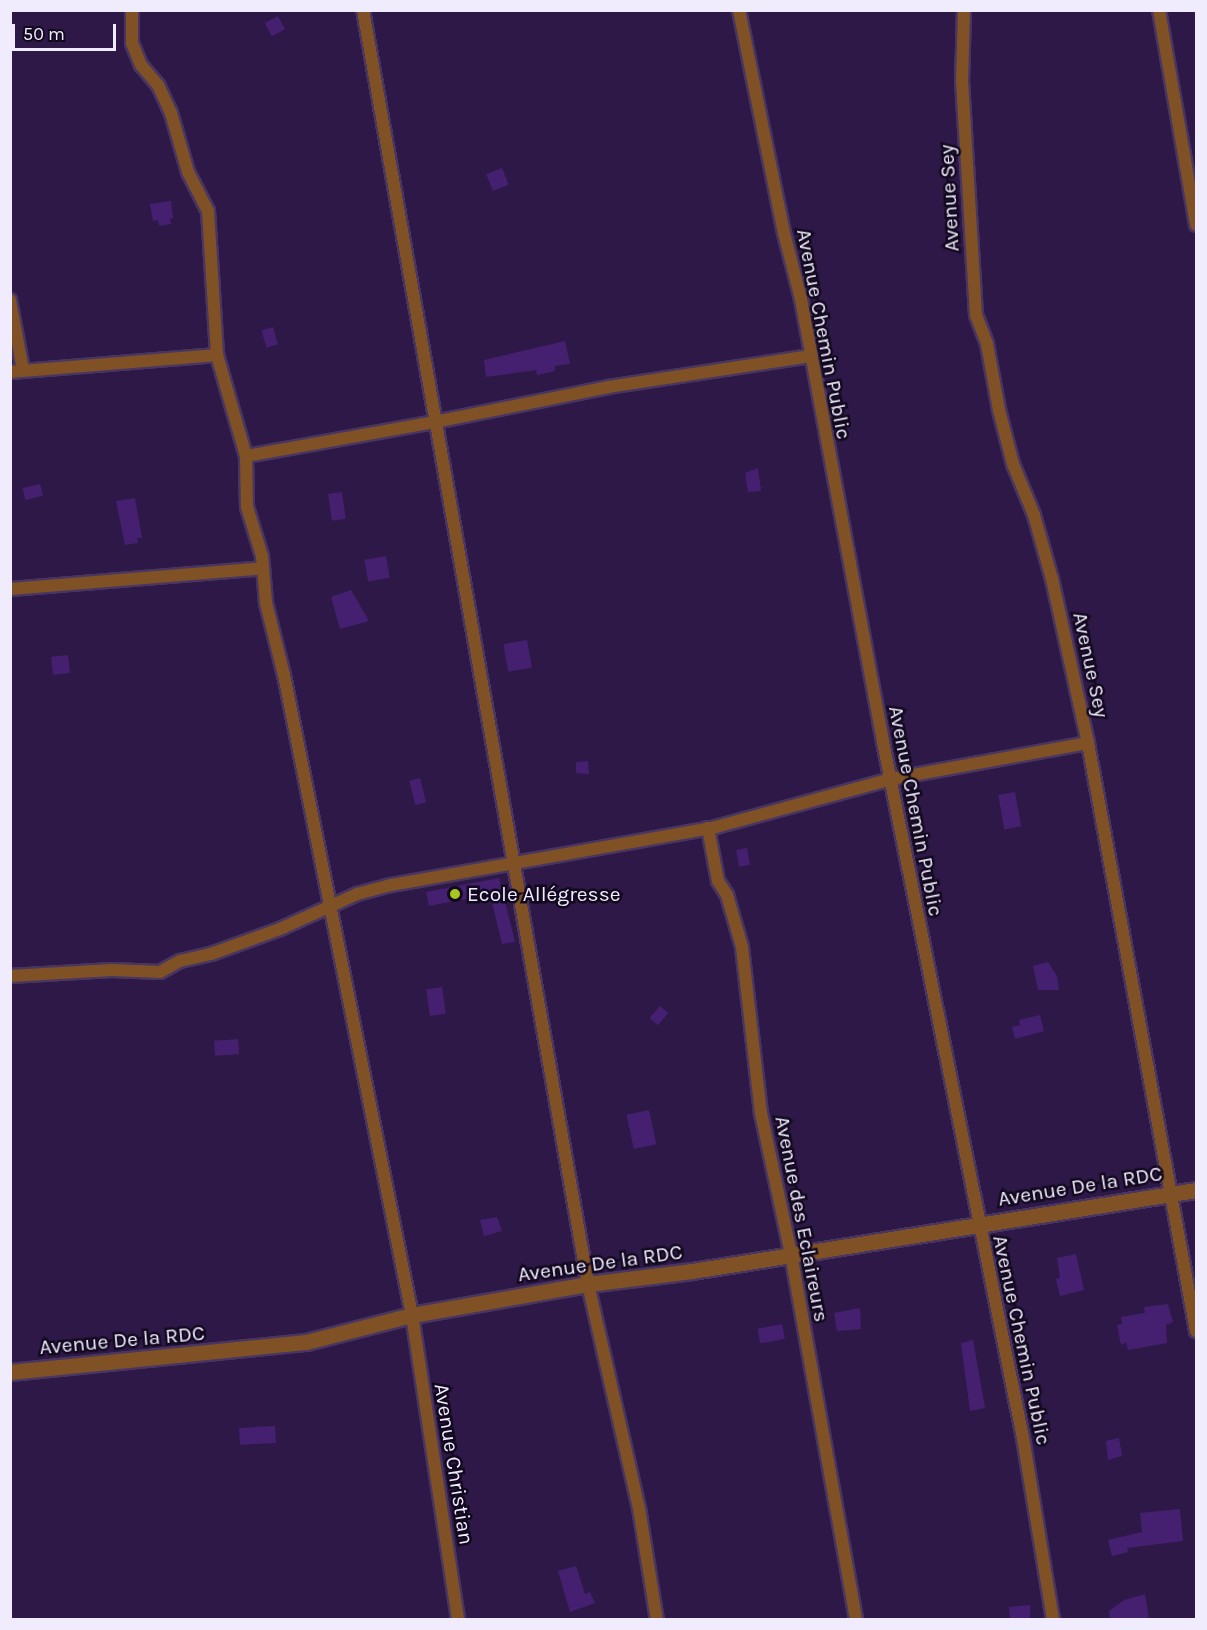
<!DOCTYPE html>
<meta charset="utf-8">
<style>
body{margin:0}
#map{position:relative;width:1207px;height:1630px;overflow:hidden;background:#2d1848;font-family:Karla,sans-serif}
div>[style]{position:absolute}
.building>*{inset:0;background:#452071;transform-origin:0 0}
.roads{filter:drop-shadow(2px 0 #483661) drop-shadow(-2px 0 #483661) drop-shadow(0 2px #483661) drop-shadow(0 -2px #483661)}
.minor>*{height:12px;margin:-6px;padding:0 6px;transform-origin:6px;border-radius:6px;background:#815126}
.tertiary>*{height:15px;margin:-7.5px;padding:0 7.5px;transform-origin:7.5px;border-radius:7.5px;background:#815126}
.dots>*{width:16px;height:16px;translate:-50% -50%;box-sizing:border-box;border:3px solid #12091e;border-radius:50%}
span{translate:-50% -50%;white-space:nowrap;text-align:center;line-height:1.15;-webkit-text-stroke:5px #12091e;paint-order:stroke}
.street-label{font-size:21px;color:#f1ebfe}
.poi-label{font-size:21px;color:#f1ebfe}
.left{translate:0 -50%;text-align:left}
.frame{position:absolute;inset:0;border:12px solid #f1ebfe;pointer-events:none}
.scale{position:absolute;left:12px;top:24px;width:104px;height:27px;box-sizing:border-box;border:3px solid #f1ebfe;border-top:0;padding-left:8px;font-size:18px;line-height:21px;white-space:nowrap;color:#f1ebfe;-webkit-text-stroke:4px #12091e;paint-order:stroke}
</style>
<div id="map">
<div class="building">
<div style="left:278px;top:16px;width:15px;height:15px;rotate:62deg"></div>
<div style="left:502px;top:168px;width:18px;height:17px;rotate:68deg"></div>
<div style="clip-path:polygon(171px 201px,173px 218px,170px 219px,171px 224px,159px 226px,158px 220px,153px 221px,150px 204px)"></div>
<div style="left:273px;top:327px;width:18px;height:12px;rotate:74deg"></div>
<div style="clip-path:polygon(565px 341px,570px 364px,555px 366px,555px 371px,537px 375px,536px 370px,486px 377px,484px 360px)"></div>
<div style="clip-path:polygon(758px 468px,761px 491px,748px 492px,745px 473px)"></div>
<div style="left:40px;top:484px;width:12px;height:18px;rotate:76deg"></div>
<div style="left:342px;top:492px;width:27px;height:14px;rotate:82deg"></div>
<div style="clip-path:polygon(135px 498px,142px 538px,137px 538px,138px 543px,125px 545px,116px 501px)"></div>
<div style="left:386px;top:556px;width:22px;height:22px;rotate:80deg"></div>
<div style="clip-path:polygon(351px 590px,369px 621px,340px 629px,331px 597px)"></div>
<div style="left:527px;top:640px;width:28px;height:24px;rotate:80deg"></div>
<div style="left:68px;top:655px;width:18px;height:17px;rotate:84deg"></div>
<div style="clip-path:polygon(588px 761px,589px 774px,576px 773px,576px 762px)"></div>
<div style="left:420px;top:778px;width:25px;height:11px;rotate:76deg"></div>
<div style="left:1015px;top:792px;width:35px;height:17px;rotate:80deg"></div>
<div style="left:747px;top:848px;width:17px;height:11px;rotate:80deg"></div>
<div style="clip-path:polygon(499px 878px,515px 942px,502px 944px,490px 894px,429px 906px,426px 892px)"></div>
<div style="clip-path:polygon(1048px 962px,1057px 976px,1059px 990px,1038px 990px,1033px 966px)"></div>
<div style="left:442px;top:987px;width:27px;height:16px;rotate:82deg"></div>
<div style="left:660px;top:1006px;width:11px;height:16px;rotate:41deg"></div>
<div style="clip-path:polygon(1040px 1015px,1044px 1031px,1015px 1039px,1012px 1027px,1020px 1025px,1019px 1020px)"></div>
<div style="left:238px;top:1039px;width:15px;height:24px;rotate:86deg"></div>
<div style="left:649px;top:1110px;width:35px;height:23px;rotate:78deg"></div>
<div style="clip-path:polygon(497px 1217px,502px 1231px,484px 1236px,480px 1220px)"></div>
<div style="clip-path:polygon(1076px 1254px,1084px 1290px,1060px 1296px,1056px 1279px,1060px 1278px,1057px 1258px)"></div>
<div style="clip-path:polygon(1168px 1304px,1173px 1322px,1166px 1325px,1167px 1343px,1128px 1350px,1126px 1342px,1121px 1345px,1117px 1325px,1122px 1324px,1121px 1317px,1145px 1313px,1144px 1307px)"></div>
<div style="clip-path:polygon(860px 1308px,861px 1329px,837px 1331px,834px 1313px)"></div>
<div style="left:782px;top:1324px;width:15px;height:25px;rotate:79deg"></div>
<div style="clip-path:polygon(973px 1340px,985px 1408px,970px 1411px,961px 1343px)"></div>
<div style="left:275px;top:1426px;width:17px;height:36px;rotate:87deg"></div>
<div style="clip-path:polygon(1119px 1438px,1122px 1456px,1108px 1460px,1106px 1441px)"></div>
<div style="clip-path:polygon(1180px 1509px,1183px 1541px,1127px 1548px,1128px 1552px,1112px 1556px,1108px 1540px,1142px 1532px,1140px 1513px)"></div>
<div style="clip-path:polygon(576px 1566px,585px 1594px,590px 1592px,595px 1603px,570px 1612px,558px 1571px)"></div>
<div style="clip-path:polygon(1145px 1594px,1149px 1620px,1110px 1620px,1109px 1611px,1124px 1600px)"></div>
<div style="clip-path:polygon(1030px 1605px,1030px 1620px,1010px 1620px,1009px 1607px)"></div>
</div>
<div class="roads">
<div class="minor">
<div style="left:132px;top:10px;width:33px;rotate:90deg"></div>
<div style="left:132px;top:43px;width:24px;rotate:68deg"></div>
<div style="left:141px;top:65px;width:26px;rotate:50deg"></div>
<div style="left:158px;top:85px;width:31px;rotate:65deg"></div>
<div style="left:171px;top:113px;width:61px;rotate:73.9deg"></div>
<div style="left:188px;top:172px;width:44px;rotate:62.9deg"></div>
<div style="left:208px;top:211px;width:144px;rotate:86.4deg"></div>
<div style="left:217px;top:355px;width:105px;rotate:74deg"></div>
<div style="left:246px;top:456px;width:51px;rotate:88.9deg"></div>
<div style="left:247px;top:507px;width:51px;rotate:73deg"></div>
<div style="left:262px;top:556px;width:47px;rotate:85.1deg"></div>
<div style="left:266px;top:603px;width:74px;rotate:76deg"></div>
<div style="left:284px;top:675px;width:653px;rotate:78.69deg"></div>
<div style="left:412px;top:1315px;width:308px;rotate:81.4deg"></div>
<div style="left:363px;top:10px;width:1294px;rotate:79.98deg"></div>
<div style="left:588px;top:1284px;width:230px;rotate:77.2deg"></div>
<div style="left:639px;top:1508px;width:113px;rotate:80.9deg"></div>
<div style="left:739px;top:10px;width:227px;rotate:78.6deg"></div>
<div style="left:784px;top:233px;width:68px;rotate:75.6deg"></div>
<div style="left:801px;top:299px;width:451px;rotate:79.5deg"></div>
<div style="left:883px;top:742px;width:710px;rotate:78.63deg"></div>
<div style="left:1023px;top:1438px;width:184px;rotate:80.6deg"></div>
<div style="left:964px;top:10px;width:70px;rotate:91.6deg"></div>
<div style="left:962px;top:80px;width:235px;rotate:86.6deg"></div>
<div style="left:976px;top:315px;width:31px;rotate:69deg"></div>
<div style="left:987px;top:344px;width:67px;rotate:79.7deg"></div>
<div style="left:999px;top:410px;width:56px;rotate:75.5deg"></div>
<div style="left:1013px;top:464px;width:55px;rotate:67.6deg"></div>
<div style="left:1034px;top:515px;width:66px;rotate:74.3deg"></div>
<div style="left:1052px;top:579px;width:168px;rotate:77.6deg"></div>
<div style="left:1088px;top:743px;width:598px;rotate:79.59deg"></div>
<div style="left:1159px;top:10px;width:218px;rotate:80.2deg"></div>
<div style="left:10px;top:300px;width:71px;rotate:79.5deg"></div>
<div style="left:10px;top:372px;width:208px;rotate:-4.7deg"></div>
<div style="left:246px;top:456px;width:192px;rotate:-10.2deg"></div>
<div style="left:435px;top:422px;width:177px;rotate:-11.4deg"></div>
<div style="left:608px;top:387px;width:204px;rotate:-8.7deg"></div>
<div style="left:10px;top:589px;width:254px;rotate:-4.7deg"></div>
<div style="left:708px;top:828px;width:54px;rotate:79.3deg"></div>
<div style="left:718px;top:881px;width:17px;rotate:57deg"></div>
<div style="left:727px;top:895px;width:54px;rotate:73.9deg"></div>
<div style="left:742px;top:947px;width:167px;rotate:83.5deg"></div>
<div style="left:761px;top:1113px;width:144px;rotate:78deg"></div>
<div style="left:791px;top:1254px;width:372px;rotate:79.9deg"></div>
<div style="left:10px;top:976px;width:102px;rotate:-3.4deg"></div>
<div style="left:112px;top:970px;width:48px;rotate:2.4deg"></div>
<div style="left:160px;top:972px;width:23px;rotate:-29deg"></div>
<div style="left:180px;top:961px;width:32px;rotate:-13deg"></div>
<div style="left:211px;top:954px;width:73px;rotate:-19.9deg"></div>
<div style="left:280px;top:929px;width:85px;rotate:-24.4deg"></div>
<div style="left:357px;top:894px;width:35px;rotate:-15deg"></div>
<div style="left:391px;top:885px;width:330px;rotate:-10.1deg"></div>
<div style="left:716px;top:827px;width:181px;rotate:-15.3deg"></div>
<div style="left:891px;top:779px;width:200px;rotate:-10.4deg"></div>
</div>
<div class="tertiary">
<div style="left:10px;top:1372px;width:298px;rotate:-5.8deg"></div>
<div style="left:306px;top:1342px;width:109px;rotate:-14.3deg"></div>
<div style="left:412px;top:1315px;width:179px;rotate:-10deg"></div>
<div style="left:588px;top:1284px;width:105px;rotate:-7.1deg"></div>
<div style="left:692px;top:1271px;width:510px;rotate:-9.13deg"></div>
</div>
</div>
<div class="dots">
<div style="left:455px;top:894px;background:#a8c71d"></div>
</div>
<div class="street-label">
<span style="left:949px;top:198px;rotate:-93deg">Avenue Sey</span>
<span style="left:824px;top:334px;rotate:79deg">Avenue Chemin Public</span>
<span style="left:1091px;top:665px;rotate:78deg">Avenue Sey</span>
<span style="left:916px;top:811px;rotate:79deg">Avenue Chemin Public</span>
<span style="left:1080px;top:1186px;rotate:-9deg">Avenue De la RDC</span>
<span style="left:802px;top:1219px;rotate:79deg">Avenue des Eclaireurs</span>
<span style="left:600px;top:1263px;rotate:-8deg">Avenue De la RDC</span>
<span style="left:122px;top:1340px;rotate:-5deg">Avenue De la RDC</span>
<span style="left:1022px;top:1340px;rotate:78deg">Avenue Chemin Public</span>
<span style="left:454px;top:1464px;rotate:81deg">Avenue Christian</span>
</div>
<div class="poi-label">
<span class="left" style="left:467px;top:894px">Ecole Allégresse</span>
</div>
<div class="frame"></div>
<div class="scale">50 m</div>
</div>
